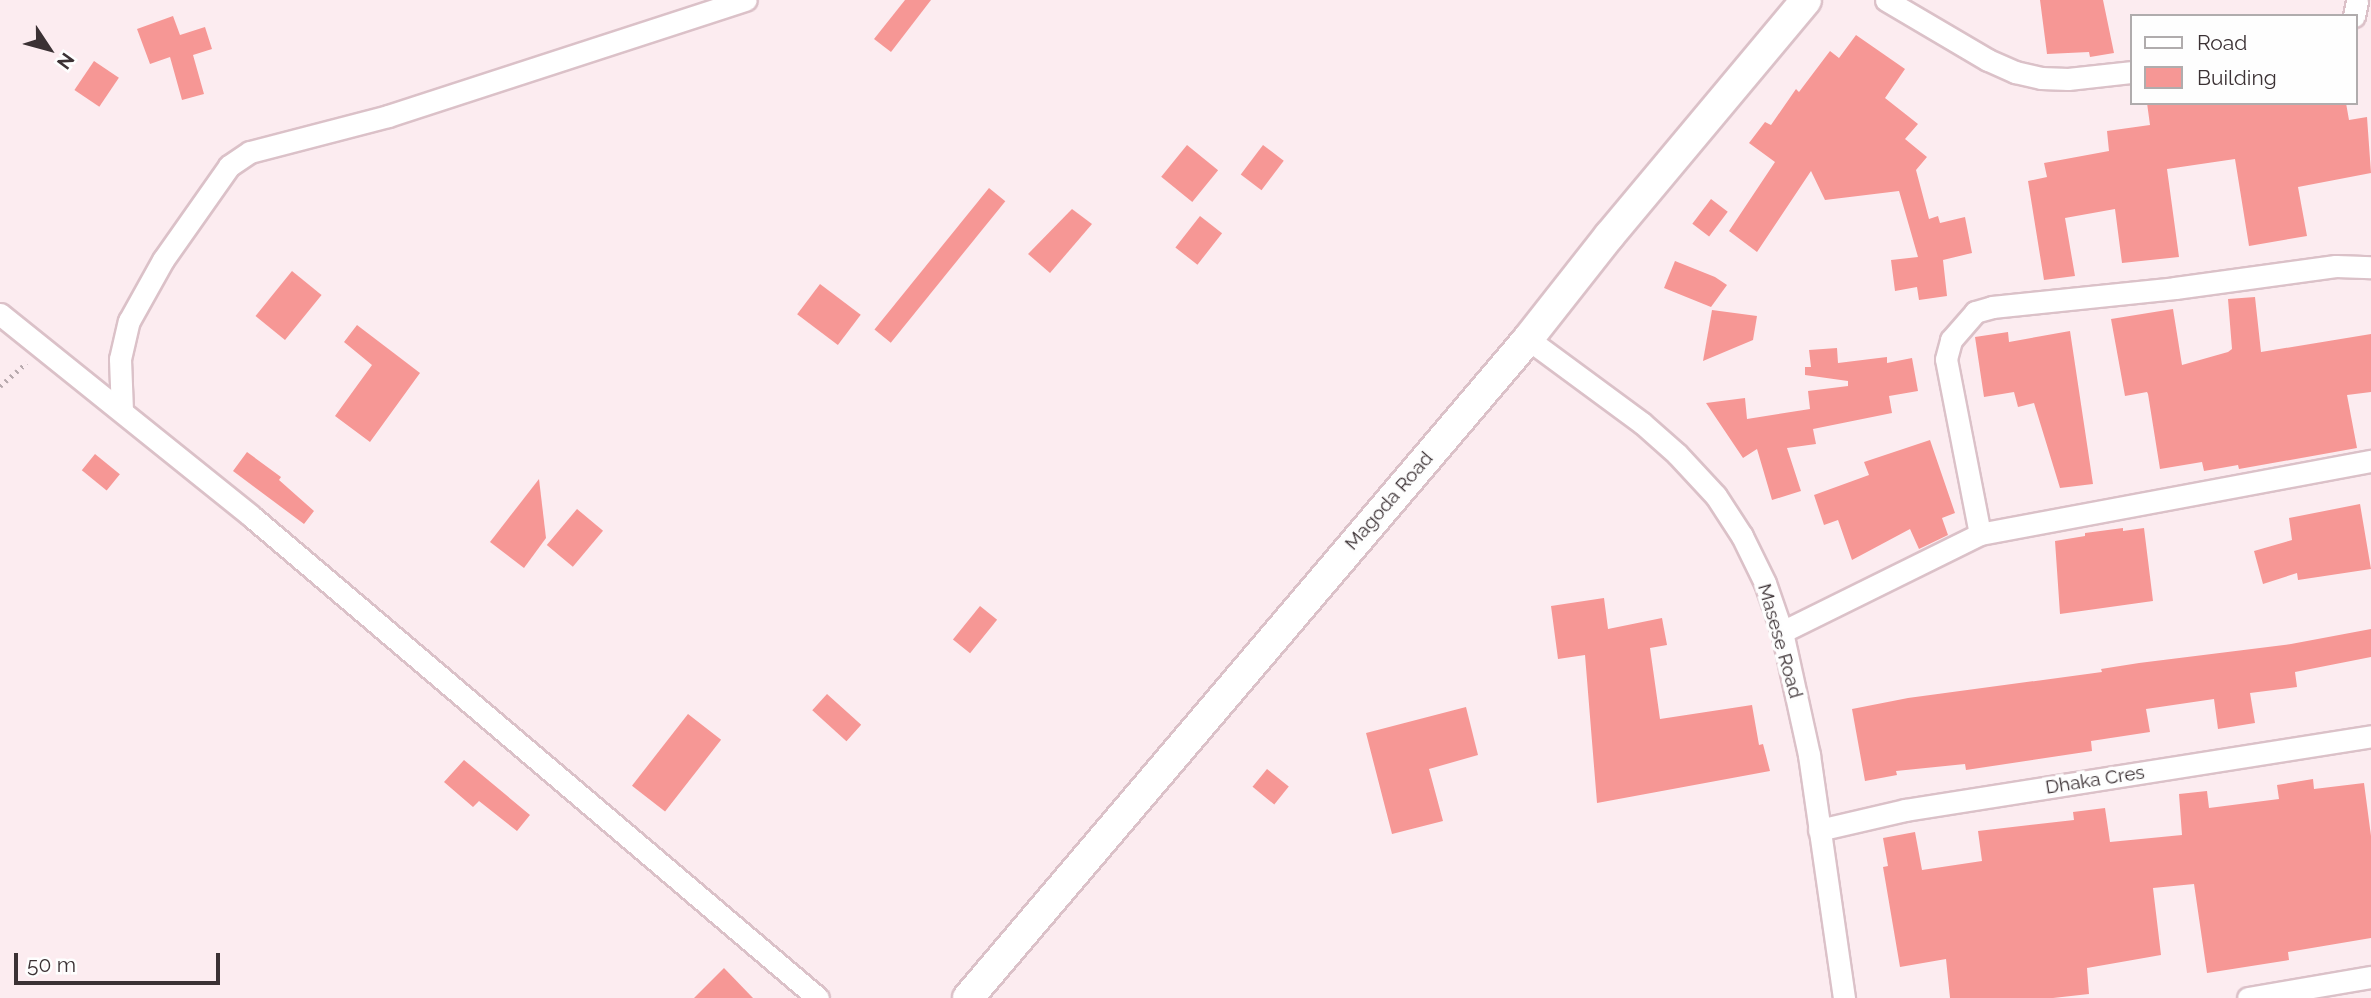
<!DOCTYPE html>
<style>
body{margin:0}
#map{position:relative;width:2371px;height:998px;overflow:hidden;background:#fcecf0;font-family:Raleway,sans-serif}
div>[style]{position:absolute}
.building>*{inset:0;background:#f69795;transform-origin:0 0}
.path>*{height:4.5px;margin-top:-2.25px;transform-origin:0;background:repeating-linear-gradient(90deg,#b8aaae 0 2px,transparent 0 7px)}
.roads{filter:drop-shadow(2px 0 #dbc1c8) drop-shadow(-2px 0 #dbc1c8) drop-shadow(0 2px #dbc1c8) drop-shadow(0 -2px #dbc1c8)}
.street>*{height:21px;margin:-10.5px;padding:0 10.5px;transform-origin:10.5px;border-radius:10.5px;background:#fff}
.secondary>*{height:30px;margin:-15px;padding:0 15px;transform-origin:15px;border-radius:15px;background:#fff}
span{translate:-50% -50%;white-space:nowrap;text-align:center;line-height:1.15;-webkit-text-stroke:7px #fefefe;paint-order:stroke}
.street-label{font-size:19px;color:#3b3134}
.legend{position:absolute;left:2130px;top:14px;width:228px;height:91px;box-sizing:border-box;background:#fefefe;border:2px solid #b0acad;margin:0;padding:9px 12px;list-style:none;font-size:21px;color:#3b3134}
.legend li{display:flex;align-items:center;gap:14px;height:35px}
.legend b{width:35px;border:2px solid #b0acad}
.north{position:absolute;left:14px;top:14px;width:70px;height:70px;-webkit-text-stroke:5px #fefefe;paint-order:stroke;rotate:126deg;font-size:19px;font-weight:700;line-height:28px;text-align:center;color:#3b3134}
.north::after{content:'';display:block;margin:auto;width:24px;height:32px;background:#3b3134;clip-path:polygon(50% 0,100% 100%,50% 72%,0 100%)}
.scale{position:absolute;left:14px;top:953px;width:206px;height:32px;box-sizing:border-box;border:4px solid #3b3134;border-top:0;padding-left:9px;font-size:21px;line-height:24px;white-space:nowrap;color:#3b3134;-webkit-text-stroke:5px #fefefe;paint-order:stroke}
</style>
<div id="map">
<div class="building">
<div style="clip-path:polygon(905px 0,931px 0,891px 52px,874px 39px)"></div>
<div style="clip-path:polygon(2040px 0,2103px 0,2114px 53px,2090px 57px,2089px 52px,2047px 54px)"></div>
<div style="clip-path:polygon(173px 16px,180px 35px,205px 27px,212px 49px,193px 55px,204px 94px,182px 100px,170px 57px,150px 64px,137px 29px)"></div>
<div style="clip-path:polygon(1856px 35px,1905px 69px,1885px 98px,1918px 124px,1905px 139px,1927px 157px,1916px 170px,1929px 219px,1938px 216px,1940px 223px,1965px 217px,1972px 253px,1943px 260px,1947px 296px,1919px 300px,1917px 287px,1895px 291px,1891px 260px,1918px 257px,1899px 191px,1825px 200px,1811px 171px,1757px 252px,1729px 231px,1775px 162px,1749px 143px,1765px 122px,1771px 125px,1796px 89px,1799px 92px,1830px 51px,1839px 58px)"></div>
<div style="left:94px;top:61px;width:30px;height:35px;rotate:34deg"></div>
<div style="clip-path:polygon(2147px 103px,2346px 103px,2349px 120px,2367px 117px,2371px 173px,2298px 187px,2307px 236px,2249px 246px,2235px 159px,2167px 169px,2179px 257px,2122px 263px,2115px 209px,2065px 218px,2075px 276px,2044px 280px,2028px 181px,2047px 177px,2044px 163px,2109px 151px,2107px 131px,2150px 125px)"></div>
<div style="left:1187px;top:145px;width:40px;height:41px;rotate:39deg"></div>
<div style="left:1263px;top:145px;width:26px;height:37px;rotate:37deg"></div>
<div style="left:989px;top:188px;width:21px;height:182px;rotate:39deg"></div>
<div style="left:1711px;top:199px;width:21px;height:31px;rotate:37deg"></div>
<div style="clip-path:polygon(1072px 209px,1092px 224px,1050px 273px,1028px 254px)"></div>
<div style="left:1200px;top:216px;width:28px;height:40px;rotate:38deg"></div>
<div style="clip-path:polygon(1675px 261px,1715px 277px,1727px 285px,1711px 307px,1664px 288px)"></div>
<div style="left:292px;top:271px;width:38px;height:58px;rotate:39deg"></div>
<div style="left:820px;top:284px;width:51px;height:38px;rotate:37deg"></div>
<div style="clip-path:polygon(2255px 297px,2261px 352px,2371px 334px,2371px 392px,2347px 395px,2357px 448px,2239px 469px,2238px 465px,2204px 471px,2202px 462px,2160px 469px,2148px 394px,2147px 392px,2125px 396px,2111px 319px,2173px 309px,2182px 365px,2228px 352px,2232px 349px,2228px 299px)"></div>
<div style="clip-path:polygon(1712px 310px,1757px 316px,1753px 340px,1703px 361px)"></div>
<div style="clip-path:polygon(357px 325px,420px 373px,370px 442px,335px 416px,372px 365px,344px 342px)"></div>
<div style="clip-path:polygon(2070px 331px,2093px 484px,2060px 488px,2034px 403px,2018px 407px,2014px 392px,1984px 397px,1975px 337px,2008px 332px,2009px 342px)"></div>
<div style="clip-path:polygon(1837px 348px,1838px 363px,1887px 357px,1887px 363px,1912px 358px,1918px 391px,1889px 396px,1892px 413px,1813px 429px,1816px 444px,1787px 448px,1801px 491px,1772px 500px,1757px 449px,1743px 458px,1706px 403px,1745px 398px,1747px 419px,1810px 409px,1808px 391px,1848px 386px,1848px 381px,1805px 375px,1805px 367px,1811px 367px,1809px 350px)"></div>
<div style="clip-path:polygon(1930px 440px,1955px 513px,1942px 518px,1948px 535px,1919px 549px,1910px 529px,1852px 560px,1838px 520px,1824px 525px,1814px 495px,1869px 475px,1864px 462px)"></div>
<div style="clip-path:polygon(247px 452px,281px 477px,279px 480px,314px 511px,304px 524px,233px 471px)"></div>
<div style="left:95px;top:454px;width:32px;height:21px;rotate:39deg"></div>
<div style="clip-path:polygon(539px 479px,546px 538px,524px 568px,490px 542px)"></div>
<div style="clip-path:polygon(2360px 504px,2371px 569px,2298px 580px,2297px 573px,2263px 584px,2254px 551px,2292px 540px,2289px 518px)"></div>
<div style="left:577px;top:509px;width:34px;height:47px;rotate:40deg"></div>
<div style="clip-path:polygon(2123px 528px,2123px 531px,2144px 528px,2153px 601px,2060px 614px,2055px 541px,2085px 536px,2085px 533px)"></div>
<div style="clip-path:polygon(1604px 598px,1608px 629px,1662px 618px,1667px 645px,1650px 648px,1660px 719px,1752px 705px,1759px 745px,1763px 744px,1770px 771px,1597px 803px,1585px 655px,1558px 659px,1551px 606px)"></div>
<div style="left:980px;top:606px;width:22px;height:43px;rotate:39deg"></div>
<div style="clip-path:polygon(2371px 629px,2371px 657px,2295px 672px,2297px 687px,2250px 693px,2255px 723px,2218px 729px,2214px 699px,2146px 709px,2150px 732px,2091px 741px,2092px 751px,1966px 770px,1965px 764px,1896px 771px,1897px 775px,1865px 781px,1852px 709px,1908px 698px,2102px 672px,2101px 669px,2139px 663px,2291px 644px)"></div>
<div style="left:827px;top:694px;width:46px;height:22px;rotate:42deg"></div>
<div style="clip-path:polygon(1466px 707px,1478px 755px,1429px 769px,1443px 821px,1392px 834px,1366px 733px)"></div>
<div style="left:688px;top:714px;width:42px;height:91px;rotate:38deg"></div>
<div style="clip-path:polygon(464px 760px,530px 815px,517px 831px,479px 801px,473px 807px,444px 782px)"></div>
<div style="left:1267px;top:769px;width:28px;height:23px;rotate:39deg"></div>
<div style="clip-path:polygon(2313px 779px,2314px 789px,2364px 783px,2371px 836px,2371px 938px,2288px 952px,2289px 960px,2207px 973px,2194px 884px,2153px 888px,2161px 955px,2087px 968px,2089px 994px,2053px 998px,1950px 998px,1946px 959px,1900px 967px,1883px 867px,1888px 866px,1883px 838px,1915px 832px,1922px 870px,1982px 861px,1978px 831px,2074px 820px,2073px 812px,2105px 808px,2110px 842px,2182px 835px,2179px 794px,2207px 791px,2209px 808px,2279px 799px,2277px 785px)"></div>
<div style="clip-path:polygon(724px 968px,753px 998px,694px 998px)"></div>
</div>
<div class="path">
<div style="left:0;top:386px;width:35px;rotate:-41deg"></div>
</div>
<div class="roads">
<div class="street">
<div style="left:1886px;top:0;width:118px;rotate:30.5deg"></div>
<div style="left:1988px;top:60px;width:30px;rotate:24deg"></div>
<div style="left:2015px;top:72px;width:27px;rotate:13deg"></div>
<div style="left:2041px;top:78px;width:27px;rotate:2deg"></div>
<div style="left:2068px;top:79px;width:63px;rotate:-6.3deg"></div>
<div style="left:2354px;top:16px;width:16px;rotate:-79deg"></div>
<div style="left:0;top:314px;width:322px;rotate:38.8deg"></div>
<div style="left:251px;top:516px;width:744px;rotate:40.37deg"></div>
<div style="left:1528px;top:339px;width:142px;rotate:36.4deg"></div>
<div style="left:1642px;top:423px;width:47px;rotate:41.5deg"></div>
<div style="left:1677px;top:454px;width:57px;rotate:47.1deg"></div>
<div style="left:1716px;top:496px;width:48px;rotate:57deg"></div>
<div style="left:1742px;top:536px;width:52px;rotate:63.9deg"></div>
<div style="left:1765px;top:583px;width:52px;rotate:70.9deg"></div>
<div style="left:1782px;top:632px;width:126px;rotate:77.6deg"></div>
<div style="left:1809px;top:755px;width:246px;rotate:81.8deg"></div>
<div style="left:122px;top:411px;width:52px;rotate:-92.2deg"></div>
<div style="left:120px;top:359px;width:39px;rotate:-77deg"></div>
<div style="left:129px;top:321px;width:70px;rotate:-60.9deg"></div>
<div style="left:163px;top:260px;width:115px;rotate:-54.9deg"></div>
<div style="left:229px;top:166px;width:25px;rotate:-34deg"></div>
<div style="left:250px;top:152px;width:143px;rotate:-14.6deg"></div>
<div style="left:388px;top:116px;width:376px;rotate:-18deg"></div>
<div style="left:1980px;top:534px;width:178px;rotate:-101deg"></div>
<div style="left:1946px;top:359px;width:20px;rotate:-75deg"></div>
<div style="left:1951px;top:340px;width:37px;rotate:-49deg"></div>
<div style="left:1975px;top:312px;width:18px;rotate:-16deg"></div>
<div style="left:1992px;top:307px;width:184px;rotate:-5.9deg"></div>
<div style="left:2175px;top:288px;width:162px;rotate:-7.8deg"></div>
<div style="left:2336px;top:266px;width:35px;rotate:2deg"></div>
<div style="left:1782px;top:632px;width:221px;rotate:-26.3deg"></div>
<div style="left:1980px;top:534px;width:398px;rotate:-10.6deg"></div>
<div style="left:1819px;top:830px;width:88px;rotate:-13.1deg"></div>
<div style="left:1905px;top:810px;width:472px;rotate:-9deg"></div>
<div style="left:2248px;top:998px;width:125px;rotate:-9.7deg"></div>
</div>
<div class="secondary">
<div style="left:968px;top:998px;width:865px;rotate:-49.64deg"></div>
<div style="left:1528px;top:339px;width:131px;rotate:-51.8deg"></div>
<div style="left:1609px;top:236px;width:307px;rotate:-50.1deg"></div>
</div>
</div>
<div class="street-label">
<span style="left:1389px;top:501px;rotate:-49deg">Magoda Road</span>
<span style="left:1780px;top:641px;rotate:74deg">Masese Road</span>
<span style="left:2095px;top:780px;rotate:-9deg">Dhaka Cres</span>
</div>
<ul class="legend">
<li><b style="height:9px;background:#fff"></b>Road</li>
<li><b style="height:19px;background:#f69795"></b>Building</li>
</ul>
<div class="north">N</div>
<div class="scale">50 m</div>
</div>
